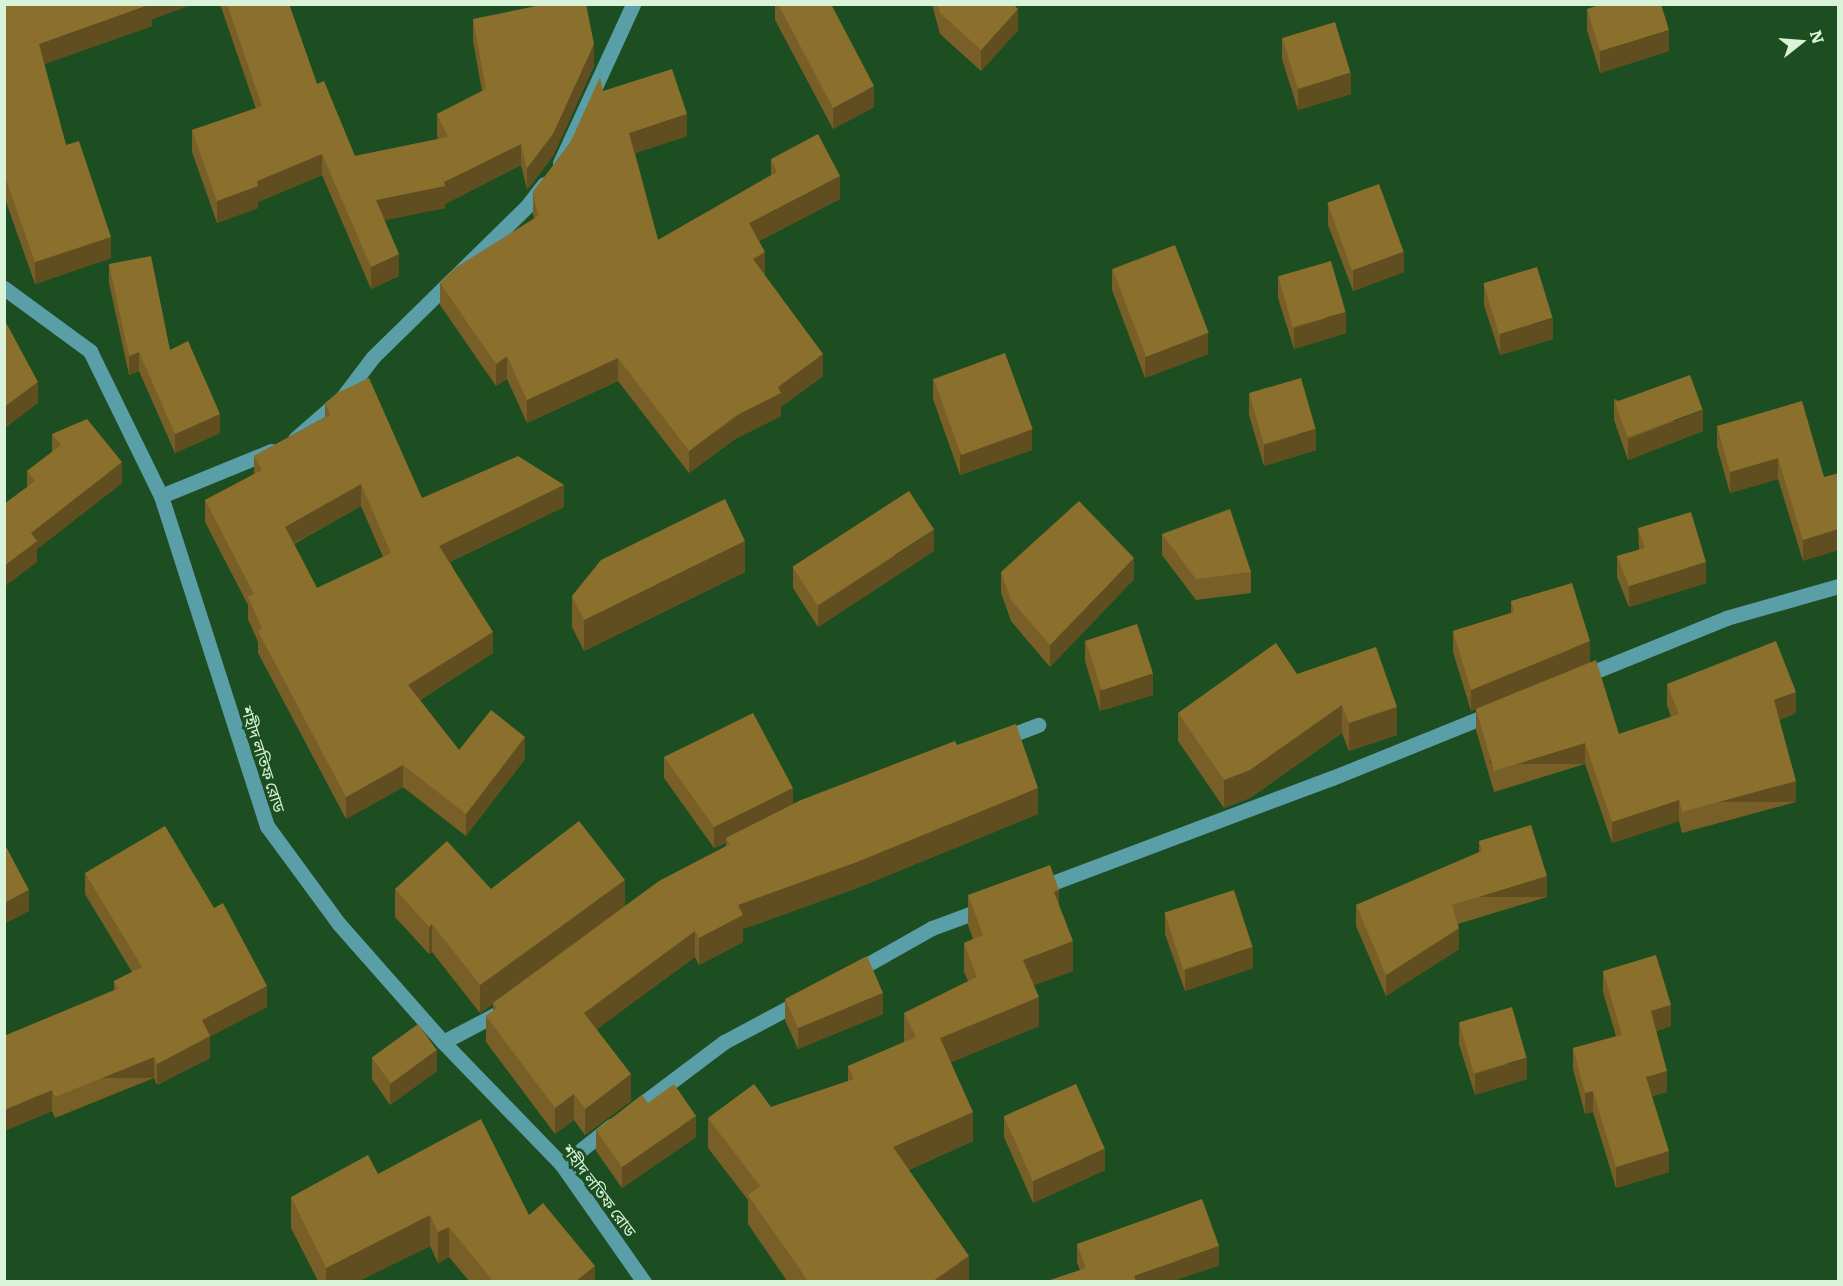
<!DOCTYPE html>
<meta charset="utf-8">
<style>
body{margin:0}
#map{position:relative;width:1843px;height:1286px;overflow:hidden;background:#1d4e21;font-family:Literata,"Noto Sans Bengali",serif}
div>[style]{position:absolute}
.minor>*{height:15px;margin:-7.5px;padding:0 7.5px;transform-origin:7.5px;border-radius:7.5px;background:#5a9fa7}
.wall>*{inset:0;background:#785f27}
.shaded-wall>*{inset:0;background:#614e20;transform-origin:0 0}
.building>*{inset:0;background:#8b6f2d;transform-origin:0 0}
span{translate:-50% -50%;white-space:nowrap;text-align:center;line-height:1.15;-webkit-text-stroke:6px #1d4e21;paint-order:stroke}
.street-label{font-size:16px;color:#d8f3d8}
.frame{position:absolute;inset:0;border:6px solid #d8f3d8;pointer-events:none}
.north{position:absolute;left:1771px;top:12px;width:60px;height:60px;-webkit-text-stroke:4px #1d4e21;paint-order:stroke;rotate:73deg;font-size:16px;font-weight:700;line-height:24px;text-align:center;color:#d8f3d8}
.north::after{content:'';display:block;margin:auto;width:21px;height:27px;background:#d8f3d8;clip-path:polygon(50% 0,100% 100%,50% 72%,0 100%)}
</style>
<div id="map">
<div class="minor">
<div style="left:560px;top:163px;width:175px;rotate:-65.3deg"></div>
<div style="left:4px;top:288px;width:107px;rotate:36.2deg"></div>
<div style="left:90px;top:351px;width:161px;rotate:63.9deg"></div>
<div style="left:161px;top:496px;width:347px;rotate:72.2deg"></div>
<div style="left:267px;top:826px;width:122px;rotate:53.7deg"></div>
<div style="left:339px;top:924px;width:157px;rotate:48.6deg"></div>
<div style="left:443px;top:1042px;width:171px;rotate:45.9deg"></div>
<div style="left:562px;top:1165px;width:143px;rotate:55deg"></div>
<div style="left:295px;top:439px;width:62px;rotate:-41.1deg"></div>
<div style="left:342px;top:398px;width:51px;rotate:-52.9deg"></div>
<div style="left:373px;top:357px;width:216px;rotate:-44.4deg"></div>
<div style="left:527px;top:206px;width:28px;rotate:-52deg"></div>
<div style="left:161px;top:496px;width:119px;rotate:-22.2deg"></div>
<div style="left:1581px;top:677px;width:157px;rotate:-22.1deg"></div>
<div style="left:1726px;top:618px;width:116px;rotate:-15.9deg"></div>
<div style="left:1001px;top:739px;width:40px;rotate:-21deg"></div>
<div style="left:1039px;top:888px;width:313px;rotate:-20.6deg"></div>
<div style="left:1332px;top:778px;width:176px;rotate:-22deg"></div>
<div style="left:854px;top:972px;width:90px;rotate:-29.4deg"></div>
<div style="left:932px;top:928px;width:58px;rotate:-20.3deg"></div>
<div style="left:443px;top:1042px;width:69px;rotate:-27.7deg"></div>
<div style="left:631px;top:1112px;width:116px;rotate:-37deg"></div>
<div style="left:724px;top:1042px;width:87px;rotate:-28deg"></div>
<div style="left:562px;top:1165px;width:63px;rotate:-38.5deg"></div>
</div>
<div class="wall">
<div style="clip-path:polygon(4px 4px,194px 4px,152px 19px,152px 26px,44px 64px,66px 145px,111px 258px,35px 284px,4px 196px)"></div>
<div style="clip-path:polygon(220px 4px,289px 4px,317px 84px,355px 156px,438px 139px,437px 135px,437px 114px,482px 91px,473px 41px,473px 19px,594px 66px,553px 156px,527px 190px,521px 165px,445px 204px,445px 208px,384px 220px,399px 276px,371px 289px,322px 175px,258px 202px,258px 208px,217px 223px,192px 152px,192px 130px,256px 109px)"></div>
<div style="clip-path:polygon(775px 4px,831px 4px,874px 107px,833px 129px,775px 20px)"></div>
<div style="clip-path:polygon(932px 4px,1013px 4px,1018px 30px,981px 71px,940px 34px)"></div>
<div style="clip-path:polygon(1587px 9px,1669px 51px,1600px 73px,1587px 30px)"></div>
<div style="clip-path:polygon(1282px 38px,1351px 94px,1298px 110px,1282px 59px)"></div>
<div style="clip-path:polygon(603px 91px,687px 136px,635px 153px,658px 240px,771px 175px,771px 159px,840px 199px,759px 241px,765px 274px,764px 274px,823px 376px,781px 407px,781px 416px,735px 439px,689px 473px,618px 381px,527px 423px,507px 379px,496px 386px,440px 305px,440px 283px,534px 219px,533px 214px,533px 192px,570px 143px)"></div>
<div style="clip-path:polygon(1328px 204px,1404px 272px,1353px 291px,1328px 225px)"></div>
<div style="clip-path:polygon(109px 264px,170px 350px,220px 433px,175px 453px,139px 371px,129px 375px,109px 283px)"></div>
<div style="clip-path:polygon(1112px 269px,1208px 354px,1145px 378px,1112px 290px)"></div>
<div style="clip-path:polygon(1278px 277px,1346px 333px,1294px 349px,1278px 298px)"></div>
<div style="clip-path:polygon(1484px 284px,1553px 339px,1500px 355px,1484px 305px)"></div>
<div style="clip-path:polygon(933px 378px,1032px 450px,960px 475px,933px 399px)"></div>
<div style="clip-path:polygon(1249px 394px,1316px 450px,1264px 466px,1249px 415px)"></div>
<div style="clip-path:polygon(1614px 399px,1703px 431px,1628px 460px,1614px 420px)"></div>
<div style="clip-path:polygon(evenodd,325px 403px,422px 498px,564px 507px,450px 562px,493px 653px,420px 700px,459px 750px,525px 759px,466px 836px,403px 787px,346px 819px,258px 653px,258px 642px,248px 619px,248px 605px,205px 522px,205px 500px,254px 474px,254px 456px,325px 417px,325px 403px,361px 506px,383px 557px,317px 588px,294px 544px,361px 506px)"></div>
<div style="clip-path:polygon(1717px 426px,1824px 477px,1803px 561px,1778px 479px,1730px 493px,1717px 447px)"></div>
<div style="clip-path:polygon(52px 434px,122px 483px,37px 549px,37px 562px,27px 487px,27px 471px,52px 452px)"></div>
<div style="clip-path:polygon(1638px 528px,1706px 583px,1629px 607px,1617px 577px,1617px 556px,1639px 550px)"></div>
<div style="clip-path:polygon(1162px 534px,1251px 572px,1251px 593px,1196px 600px,1162px 555px)"></div>
<div style="clip-path:polygon(934px 551px,818px 627px,793px 588px,793px 567px)"></div>
<div style="clip-path:polygon(745px 572px,584px 651px,572px 627px,572px 596px)"></div>
<div style="clip-path:polygon(1001px 572px,1134px 579px,1050px 667px,1011px 621px,1001px 593px)"></div>
<div style="clip-path:polygon(1511px 601px,1590px 663px,1619px 734px,1671px 717px,1667px 705px,1667px 684px,1796px 713px,1779px 720px,1796px 802px,1682px 833px,1679px 821px,1612px 843px,1585px 764px,1494px 792px,1476px 730px,1476px 709px,1471px 711px,1453px 652px,1453px 631px,1511px 613px)"></div>
<div style="clip-path:polygon(1085px 640px,1153px 695px,1100px 711px,1085px 661px)"></div>
<div style="clip-path:polygon(1297px 674px,1397px 735px,1349px 751px,1342px 733px,1250px 798px,1224px 808px,1178px 741px,1178px 713px)"></div>
<div style="clip-path:polygon(957px 745px,1038px 814px,857px 888px,743px 929px,743px 942px,699px 965px,695px 957px,596px 1029px,631px 1101px,585px 1135px,574px 1120px,555px 1134px,486px 1042px,486px 1016px,493px 1011px,493px 1004px,480px 1013px,432px 952px,429px 954px,395px 917px,395px 889px,491px 889px,625px 906px,726px 847px,726px 843px,714px 848px,664px 778px,664px 757px,793px 804px)"></div>
<div style="clip-path:polygon(1479px 841px,1547px 897px,1458px 924px,1459px 949px,1386px 996px,1356px 926px,1356px 905px,1479px 852px)"></div>
<div style="clip-path:polygon(85px 873px,267px 1007px,210px 1036px,210px 1058px,157px 1085px,154px 1078px,55px 1118px,52px 1111px,4px 1131px,4px 1036px,114px 990px,114px 981px,132px 972px,85px 894px)"></div>
<div style="clip-path:polygon(968px 895px,1059px 906px,1073px 971px,1034px 985px,1039px 1026px,951px 1062px,973px 1141px,909px 1170px,969px 1281px,787px 1281px,748px 1224px,748px 1200px,708px 1148px,708px 1118px,771px 1107px,848px 1081px,848px 1066px,904px 1042px,904px 1013px,968px 981px,964px 972px,964px 943px,973px 939px,968px 925px)"></div>
<div style="clip-path:polygon(1165px 913px,1253px 968px,1185px 991px,1165px 934px)"></div>
<div style="clip-path:polygon(1603px 971px,1671px 1026px,1656px 1031px,1667px 1092px,1652px 1096px,1669px 1172px,1616px 1188px,1593px 1112px,1585px 1114px,1573px 1069px,1573px 1048px,1616px 1036px,1603px 992px)"></div>
<div style="clip-path:polygon(785px 999px,883px 1014px,798px 1049px,785px 1020px)"></div>
<div style="clip-path:polygon(1459px 1023px,1527px 1079px,1475px 1095px,1459px 1044px)"></div>
<div style="clip-path:polygon(372px 1058px,437px 1071px,390px 1105px,372px 1079px)"></div>
<div style="clip-path:polygon(648px 1103px,696px 1137px,622px 1188px,596px 1151px,596px 1130px)"></div>
<div style="clip-path:polygon(1004px 1116px,1105px 1170px,1033px 1203px,1004px 1137px)"></div>
<div style="clip-path:polygon(378px 1174px,529px 1215px,595px 1281px,469px 1281px,449px 1257px,438px 1263px,430px 1246px,359px 1281px,318px 1281px,291px 1228px,291px 1197px)"></div>
<div style="clip-path:polygon(1077px 1244px,1219px 1266px,1080px 1270px,1077px 1263px)"></div>
</div>
<div class="shaded-wall">
<div style="clip-path:polygon(150px 4px,194px 4px,152px 19px,152px 26px,39px 66px,39px 44px)"></div>
<div style="clip-path:polygon(1018px 9px,1018px 30px,981px 71px,981px 50px)"></div>
<div style="clip-path:polygon(1669px 30px,1669px 51px,1600px 73px,1600px 51px)"></div>
<div style="clip-path:polygon(594px 44px,594px 66px,553px 156px,527px 190px,527px 168px)"></div>
<div style="clip-path:polygon(1351px 73px,1351px 94px,1298px 110px,1298px 89px)"></div>
<div style="clip-path:polygon(874px 86px,874px 107px,833px 129px,833px 108px)"></div>
<div style="clip-path:polygon(687px 114px,687px 136px,629px 155px,629px 133px)"></div>
<div style="clip-path:polygon(521px 144px,521px 165px,445px 204px,445px 208px,376px 222px,376px 200px,444px 182px)"></div>
<div style="clip-path:polygon(322px 154px,322px 175px,258px 202px,258px 208px,217px 223px,217px 201px,257px 181px)"></div>
<div style="clip-path:polygon(840px 176px,840px 199px,749px 246px,749px 223px)"></div>
<div style="clip-path:polygon(111px 237px,111px 258px,35px 284px,35px 262px)"></div>
<div style="clip-path:polygon(1404px 251px,1404px 272px,1353px 291px,1353px 270px)"></div>
<div style="clip-path:polygon(765px 252px,765px 274px,753px 281px,753px 259px)"></div>
<div style="clip-path:polygon(399px 254px,399px 276px,371px 289px,371px 267px)"></div>
<div style="clip-path:polygon(1346px 312px,1346px 333px,1294px 349px,1294px 328px)"></div>
<div style="clip-path:polygon(1553px 318px,1553px 339px,1500px 355px,1500px 334px)"></div>
<div style="clip-path:polygon(1208px 333px,1208px 354px,1145px 378px,1145px 357px)"></div>
<div style="clip-path:polygon(139px 352px,139px 371px,129px 375px,129px 356px)"></div>
<div style="clip-path:polygon(823px 354px,823px 376px,781px 407px,781px 416px,735px 439px,689px 473px,689px 451px)"></div>
<div style="clip-path:polygon(507px 356px,507px 379px,496px 386px,496px 364px)"></div>
<div style="clip-path:polygon(618px 358px,618px 381px,527px 423px,527px 400px)"></div>
<div style="clip-path:polygon(38px 382px,38px 403px,4px 429px,4px 407px)"></div>
<div style="clip-path:polygon(1703px 410px,1703px 431px,1628px 460px,1628px 439px)"></div>
<div style="clip-path:polygon(220px 414px,220px 433px,175px 453px,175px 434px)"></div>
<div style="clip-path:polygon(1032px 429px,1032px 450px,960px 475px,960px 454px)"></div>
<div style="clip-path:polygon(1316px 429px,1316px 450px,1264px 466px,1264px 445px)"></div>
<div style="clip-path:polygon(1778px 458px,1778px 479px,1730px 493px,1730px 472px)"></div>
<div style="clip-path:polygon(122px 462px,122px 483px,37px 549px,37px 562px,4px 587px,4px 566px,31px 533px)"></div>
<div style="clip-path:polygon(361px 484px,361px 506px,285px 548px,285px 527px)"></div>
<div style="clip-path:polygon(564px 485px,564px 507px,439px 567px,439px 546px)"></div>
<div style="clip-path:polygon(1839px 529px,1839px 550px,1803px 561px,1803px 540px)"></div>
<div style="clip-path:polygon(934px 530px,934px 551px,818px 627px,818px 606px)"></div>
<div style="clip-path:polygon(745px 541px,745px 572px,584px 651px,584px 620px)"></div>
<div style="clip-path:polygon(1134px 558px,1134px 579px,1050px 667px,1050px 645px)"></div>
<div style="clip-path:polygon(1706px 562px,1706px 583px,1629px 607px,1629px 586px)"></div>
<div style="clip-path:polygon(493px 632px,493px 653px,408px 707px,408px 685px)"></div>
<div style="clip-path:polygon(1590px 641px,1590px 663px,1471px 711px,1471px 690px)"></div>
<div style="clip-path:polygon(1153px 674px,1153px 695px,1100px 711px,1100px 690px)"></div>
<div style="clip-path:polygon(1796px 692px,1796px 713px,1774px 722px,1774px 700px)"></div>
<div style="clip-path:polygon(1342px 705px,1342px 733px,1250px 798px,1224px 808px,1224px 780px)"></div>
<div style="clip-path:polygon(1397px 707px,1397px 735px,1349px 751px,1349px 723px)"></div>
<div style="clip-path:polygon(525px 737px,525px 759px,466px 836px,466px 814px)"></div>
<div style="left:1585px;top:743px;width:21px;height:95px;rotate:90deg"></div>
<div style="clip-path:polygon(403px 765px,403px 787px,346px 819px,346px 797px)"></div>
<div style="left:1796px;top:781px;width:21px;height:118px;rotate:90deg"></div>
<div style="clip-path:polygon(793px 788px,793px 809px,726px 838px,726px 843px,714px 848px,714px 827px)"></div>
<div style="clip-path:polygon(1038px 788px,1038px 814px,857px 888px,743px 929px,743px 942px,699px 965px,699px 938px,738px 905px)"></div>
<div style="clip-path:polygon(1679px 800px,1679px 821px,1612px 843px,1612px 822px)"></div>
<div style="left:1547px;top:876px;width:21px;height:99px;rotate:90deg"></div>
<div style="clip-path:polygon(625px 880px,625px 908px,480px 1013px,480px 985px)"></div>
<div style="clip-path:polygon(29px 890px,29px 911px,4px 924px,4px 903px)"></div>
<div style="clip-path:polygon(1059px 890px,1059px 919px,1054px 892px)"></div>
<div style="clip-path:polygon(432px 924px,432px 952px,429px 954px,429px 927px)"></div>
<div style="clip-path:polygon(1459px 928px,1459px 949px,1386px 996px,1386px 975px)"></div>
<div style="clip-path:polygon(695px 931px,695px 957px,584px 1039px,584px 1013px)"></div>
<div style="clip-path:polygon(1073px 941px,1073px 971px,1023px 989px,1023px 960px)"></div>
<div style="clip-path:polygon(1253px 947px,1253px 968px,1185px 991px,1185px 970px)"></div>
<div style="clip-path:polygon(267px 986px,267px 1007px,202px 1041px,202px 1020px)"></div>
<div style="clip-path:polygon(883px 993px,883px 1014px,798px 1049px,798px 1028px)"></div>
<div style="clip-path:polygon(1039px 997px,1039px 1026px,940px 1067px,940px 1038px)"></div>
<div style="clip-path:polygon(1671px 1005px,1671px 1026px,1651px 1033px,1651px 1011px)"></div>
<div style="clip-path:polygon(210px 1036px,210px 1058px,157px 1085px,157px 1064px)"></div>
<div style="clip-path:polygon(437px 1050px,437px 1071px,390px 1105px,390px 1084px)"></div>
<div style="left:154px;top:1057px;width:21px;height:107px;rotate:90deg"></div>
<div style="clip-path:polygon(1527px 1058px,1527px 1079px,1475px 1095px,1475px 1074px)"></div>
<div style="clip-path:polygon(1667px 1071px,1667px 1092px,1646px 1098px,1646px 1077px)"></div>
<div style="clip-path:polygon(631px 1074px,631px 1101px,585px 1135px,585px 1109px)"></div>
<div style="clip-path:polygon(52px 1090px,52px 1111px,4px 1131px,4px 1110px)"></div>
<div style="clip-path:polygon(1593px 1091px,1593px 1112px,1585px 1114px,1585px 1093px)"></div>
<div style="clip-path:polygon(574px 1094px,574px 1120px,555px 1134px,555px 1108px)"></div>
<div style="clip-path:polygon(973px 1112px,973px 1141px,893px 1177px,893px 1147px)"></div>
<div style="clip-path:polygon(696px 1116px,696px 1137px,622px 1188px,622px 1167px)"></div>
<div style="clip-path:polygon(1105px 1149px,1105px 1170px,1033px 1203px,1033px 1181px)"></div>
<div style="clip-path:polygon(1669px 1151px,1669px 1172px,1616px 1188px,1616px 1167px)"></div>
<div style="clip-path:polygon(430px 1215px,430px 1246px,359px 1281px,326px 1281px,326px 1268px)"></div>
<div style="clip-path:polygon(449px 1227px,449px 1257px,438px 1263px,438px 1232px)"></div>
<div style="clip-path:polygon(1219px 1246px,1219px 1266px,1173px 1281px,1134px 1281px,1134px 1276px)"></div>
<div style="clip-path:polygon(969px 1256px,969px 1281px,933px 1281px)"></div>
<div style="clip-path:polygon(595px 1266px,595px 1281px,576px 1281px)"></div>
</div>
<div class="building">
<div style="clip-path:polygon(4px 4px,151px 4px,39px 44px,66px 145px,79px 141px,111px 237px,35px 262px,4px 174px)"></div>
<div style="clip-path:polygon(227px 4px,289px 4px,317px 84px,324px 81px,355px 156px,448px 137px,437px 114px,486px 89px,473px 19px,546px 4px,586px 4px,594px 44px,553px 134px,527px 168px,521px 144px,444px 182px,445px 186px,376px 200px,399px 254px,371px 267px,322px 154px,257px 181px,258px 186px,217px 201px,192px 130px,262px 106px)"></div>
<div style="clip-path:polygon(778px 4px,831px 4px,874px 86px,833px 108px)"></div>
<div style="clip-path:polygon(938px 4px,1013px 4px,1018px 9px,981px 50px,940px 13px)"></div>
<div style="clip-path:polygon(1602px 4px,1661px 4px,1669px 30px,1600px 51px,1587px 9px)"></div>
<div style="left:1335px;top:22px;width:53px;height:55px;rotate:73deg"></div>
<div style="clip-path:polygon(672px 69px,687px 114px,629px 133px,658px 240px,777px 172px,771px 159px,818px 134px,840px 176px,749px 223px,765px 252px,753px 259px,823px 354px,778px 387px,781px 393px,735px 416px,689px 451px,618px 358px,527px 400px,507px 356px,496px 364px,440px 283px,455px 268px,538px 216px,533px 192px,570px 143px,600px 77px,603px 91px)"></div>
<div style="left:1379px;top:184px;width:72px;height:55px;rotate:70deg"></div>
<div style="left:1175px;top:245px;width:94px;height:67px;rotate:69deg"></div>
<div style="clip-path:polygon(151px 256px,170px 350px,188px 341px,220px 414px,175px 434px,139px 352px,129px 356px,109px 264px)"></div>
<div style="left:1331px;top:261px;width:53px;height:55px;rotate:74deg"></div>
<div style="left:1537px;top:267px;width:53px;height:56px;rotate:73deg"></div>
<div style="clip-path:polygon(4px 319px,38px 382px,4px 407px)"></div>
<div style="left:1005px;top:353px;width:81px;height:76px;rotate:70deg"></div>
<div style="left:1690px;top:375px;width:37px;height:80px;rotate:70deg"></div>
<div style="clip-path:polygon(evenodd,369px 378px,422px 498px,518px 456px,564px 485px,439px 546px,493px 632px,408px 685px,459px 750px,491px 710px,525px 737px,466px 814px,403px 765px,346px 797px,258px 631px,262px 629px,248px 597px,254px 594px,205px 500px,262px 470px,254px 456px,330px 415px,325px 403px,339px 392px,369px 378px,361px 484px,391px 553px,317px 588px,285px 527px,361px 484px)"></div>
<div style="left:1301px;top:378px;width:53px;height:54px;rotate:74deg"></div>
<div style="clip-path:polygon(1802px 401px,1824px 477px,1839px 473px,1839px 529px,1803px 540px,1778px 458px,1730px 472px,1717px 426px)"></div>
<div style="clip-path:polygon(87px 419px,122px 462px,31px 533px,37px 541px,4px 566px,4px 504px,35px 481px,27px 471px,61px 445px,52px 434px)"></div>
<div style="left:909px;top:491px;width:46px;height:139px;rotate:57deg"></div>
<div style="clip-path:polygon(725px 499px,745px 541px,584px 620px,572px 596px,601px 560px)"></div>
<div style="clip-path:polygon(1079px 501px,1134px 558px,1050px 645px,1011px 600px,1001px 572px)"></div>
<div style="clip-path:polygon(1230px 509px,1251px 572px,1196px 579px,1162px 534px)"></div>
<div style="clip-path:polygon(1691px 512px,1706px 562px,1629px 586px,1617px 556px,1645px 548px,1638px 528px)"></div>
<div style="clip-path:polygon(1572px 583px,1590px 641px,1471px 690px,1453px 631px,1514px 612px,1511px 601px)"></div>
<div style="left:1137px;top:624px;width:52px;height:54px;rotate:72deg"></div>
<div style="clip-path:polygon(1776px 641px,1796px 692px,1774px 700px,1796px 781px,1682px 812px,1679px 800px,1612px 822px,1585px 743px,1494px 771px,1476px 709px,1596px 660px,1619px 734px,1679px 714px,1667px 684px)"></div>
<div style="clip-path:polygon(1276px 643px,1297px 674px,1376px 647px,1397px 707px,1349px 723px,1342px 705px,1250px 770px,1224px 780px,1178px 713px)"></div>
<div style="clip-path:polygon(753px 713px,793px 788px,714px 827px,664px 757px)"></div>
<div style="clip-path:polygon(1016px 724px,1038px 788px,857px 862px,738px 905px,743px 915px,699px 938px,695px 931px,584px 1013px,631px 1074px,585px 1109px,574px 1094px,555px 1108px,486px 1016px,497px 1008px,493px 1003px,659px 881px,730px 844px,726px 838px,801px 800px,955px 741px,957px 745px)"></div>
<div style="clip-path:polygon(579px 821px,625px 880px,480px 985px,432px 924px,429px 927px,395px 889px,447px 841px,491px 889px)"></div>
<div style="clip-path:polygon(1531px 825px,1547px 876px,1452px 905px,1459px 928px,1386px 975px,1356px 905px,1482px 851px,1479px 841px)"></div>
<div style="clip-path:polygon(165px 826px,214px 908px,223px 903px,267px 986px,202px 1020px,210px 1036px,157px 1064px,154px 1057px,55px 1097px,52px 1090px,4px 1110px,4px 1036px,118px 989px,114px 981px,142px 967px,85px 873px)"></div>
<div style="clip-path:polygon(4px 843px,29px 890px,4px 903px)"></div>
<div style="clip-path:polygon(1050px 865px,1059px 890px,1054px 892px,1073px 941px,1023px 960px,1039px 997px,940px 1038px,973px 1112px,893px 1147px,969px 1256px,933px 1281px,808px 1281px,748px 1195px,760px 1186px,708px 1118px,754px 1084px,771px 1107px,854px 1079px,848px 1066px,916px 1037px,904px 1013px,977px 977px,964px 943px,983px 935px,968px 895px)"></div>
<div style="left:1234px;top:890px;width:60px;height:73px;rotate:72deg"></div>
<div style="clip-path:polygon(1656px 955px,1671px 1005px,1651px 1011px,1667px 1071px,1646px 1077px,1669px 1151px,1616px 1167px,1593px 1091px,1585px 1093px,1573px 1048px,1622px 1035px,1603px 971px)"></div>
<div style="clip-path:polygon(867px 956px,883px 993px,798px 1028px,785px 999px)"></div>
<div style="left:1512px;top:1007px;width:53px;height:55px;rotate:74deg"></div>
<div style="left:418px;top:1024px;width:32px;height:57px;rotate:54deg"></div>
<div style="clip-path:polygon(674px 1084px,696px 1116px,622px 1167px,596px 1130px,642px 1095px,648px 1103px)"></div>
<div style="left:1076px;top:1084px;width:71px;height:79px;rotate:66deg"></div>
<div style="clip-path:polygon(481px 1119px,529px 1215px,543px 1203px,595px 1266px,576px 1281px,493px 1281px,449px 1227px,438px 1232px,430px 1215px,326px 1268px,291px 1197px,368px 1155px,378px 1174px)"></div>
<div style="clip-path:polygon(1202px 1199px,1219px 1246px,1134px 1276px,1136px 1281px,1047px 1281px,1086px 1268px,1077px 1244px)"></div>
</div>
<div class="street-label">
<span style="left:264px;top:759px;rotate:72deg">শহীদ লতিফ রোড</span>
<span style="left:600px;top:1190px;rotate:53deg">শহীদ লতিফ রোড</span>
</div>
<div class="frame"></div>
<div class="north">N</div>
</div>
